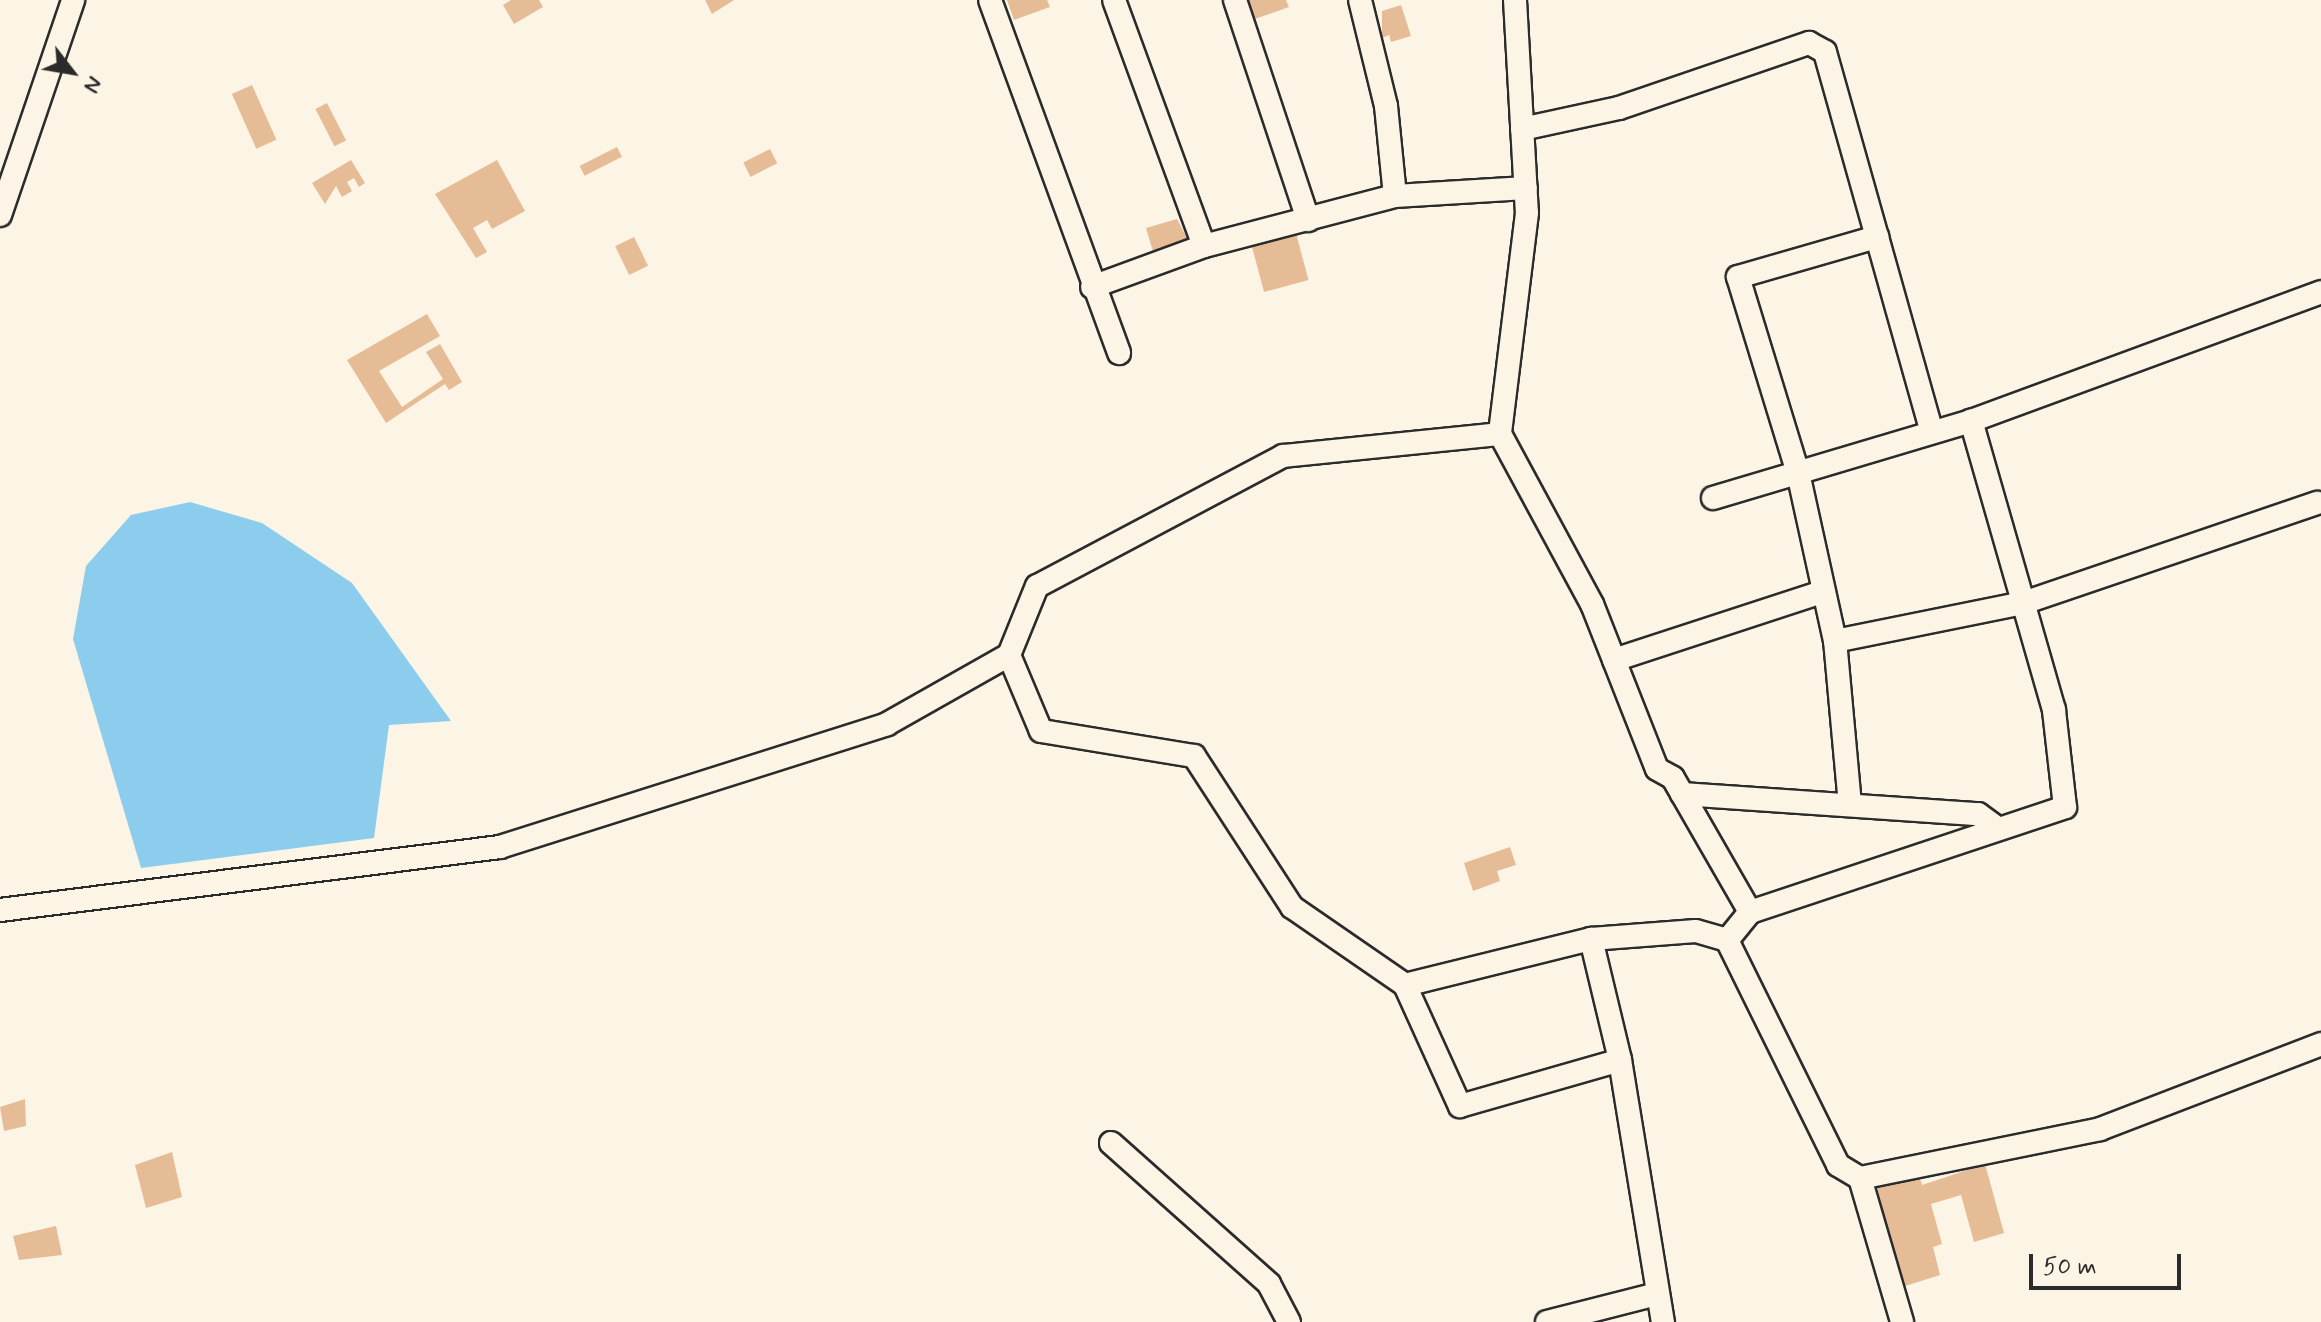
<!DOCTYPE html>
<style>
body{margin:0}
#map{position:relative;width:2321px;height:1322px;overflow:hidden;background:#fcf5e5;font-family:Mynerve,sans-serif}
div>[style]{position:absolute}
.water>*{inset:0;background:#8ccced}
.building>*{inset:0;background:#e6bc96;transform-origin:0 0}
.roads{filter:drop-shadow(2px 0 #2b2b2b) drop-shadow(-2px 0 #2b2b2b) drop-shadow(0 2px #2b2b2b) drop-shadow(0 -2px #2b2b2b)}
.street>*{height:22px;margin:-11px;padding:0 11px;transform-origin:11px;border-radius:11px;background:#fcf5e5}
span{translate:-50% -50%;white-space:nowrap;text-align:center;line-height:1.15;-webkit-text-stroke:6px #fcf5e5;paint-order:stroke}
.north{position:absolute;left:32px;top:32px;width:80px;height:80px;-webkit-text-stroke:6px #fcf5e5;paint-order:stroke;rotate:121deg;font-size:22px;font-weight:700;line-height:32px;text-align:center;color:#2b2b2b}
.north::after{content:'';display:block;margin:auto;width:28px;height:36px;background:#2b2b2b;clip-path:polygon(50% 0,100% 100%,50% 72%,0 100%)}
.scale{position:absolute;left:2029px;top:1254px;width:152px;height:36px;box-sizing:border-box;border:4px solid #2b2b2b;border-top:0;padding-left:10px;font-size:24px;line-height:28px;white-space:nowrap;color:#2b2b2b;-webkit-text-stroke:6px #fcf5e5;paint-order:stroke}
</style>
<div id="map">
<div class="water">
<div style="clip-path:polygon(190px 502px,262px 523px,352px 583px,451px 721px,389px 725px,374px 838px,141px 868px,73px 639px,86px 566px,131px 515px)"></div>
</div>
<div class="building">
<div style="clip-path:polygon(511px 0,539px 0,543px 7px,514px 24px,503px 5px)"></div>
<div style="clip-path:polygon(705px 0,734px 0,712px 14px)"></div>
<div style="clip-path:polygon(1007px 0,1047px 0,1050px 7px,1014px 20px)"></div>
<div style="clip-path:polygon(1241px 0,1286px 0,1289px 7px,1249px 21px)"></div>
<div style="clip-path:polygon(1401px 5px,1411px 36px,1391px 42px,1389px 35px,1382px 38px,1382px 11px)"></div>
<div style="left:252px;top:85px;width:60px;height:22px;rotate:66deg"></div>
<div style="left:327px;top:103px;width:42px;height:13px;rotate:63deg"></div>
<div style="left:617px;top:147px;width:11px;height:42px;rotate:63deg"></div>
<div style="left:770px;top:149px;width:16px;height:30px;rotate:63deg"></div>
<div style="clip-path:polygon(351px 160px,365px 183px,359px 187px,354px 178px,347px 182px,352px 191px,342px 197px,336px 186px,325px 204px,312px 183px)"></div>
<div style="clip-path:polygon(497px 160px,525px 211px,492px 229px,487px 220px,473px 228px,487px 252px,476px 258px,435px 194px)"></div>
<div style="clip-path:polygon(1177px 219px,1188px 240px,1154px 255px,1146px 228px)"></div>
<div style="left:1294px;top:226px;width:56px;height:46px;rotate:75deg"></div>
<div style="left:634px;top:237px;width:32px;height:21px;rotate:64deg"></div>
<div style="clip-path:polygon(427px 314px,440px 336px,379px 371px,402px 407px,443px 379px,426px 352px,440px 344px,462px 382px,449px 390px,445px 384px,386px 423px,347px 360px)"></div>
<div style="clip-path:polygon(1510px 847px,1516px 865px,1497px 871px,1500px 881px,1473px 891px,1464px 863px)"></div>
<div style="clip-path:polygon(25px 1099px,26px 1126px,4px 1131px,0 1107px)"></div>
<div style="clip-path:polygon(172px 1152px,182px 1197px,146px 1208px,135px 1165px)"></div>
<div style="clip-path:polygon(1985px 1164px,2004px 1233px,1974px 1242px,1961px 1195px,1931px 1204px,1942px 1244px,1933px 1247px,1940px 1275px,1902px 1287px,1877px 1187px,1919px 1175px,1922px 1185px)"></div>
<div style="clip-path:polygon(56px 1226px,62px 1255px,19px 1260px,13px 1236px)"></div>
</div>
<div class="roads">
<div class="street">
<div style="left:990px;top:0;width:376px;rotate:69.9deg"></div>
<div style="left:1114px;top:0;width:262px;rotate:69.9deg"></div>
<div style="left:1235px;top:0;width:232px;rotate:71.6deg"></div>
<div style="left:1360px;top:0;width:109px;rotate:76.2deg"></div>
<div style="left:1386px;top:106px;width:90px;rotate:84.3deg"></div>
<div style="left:1515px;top:0;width:213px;rotate:86.8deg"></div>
<div style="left:1527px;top:213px;width:223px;rotate:97deg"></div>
<div style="left:1500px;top:434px;width:193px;rotate:61.6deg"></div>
<div style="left:1592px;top:604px;width:177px;rotate:68.5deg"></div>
<div style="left:1657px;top:769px;width:18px;rotate:29deg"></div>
<div style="left:1673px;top:778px;width:155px;rotate:60.1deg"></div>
<div style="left:1750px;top:912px;width:36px;rotate:129deg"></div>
<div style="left:1727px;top:940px;width:251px;rotate:63.7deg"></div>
<div style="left:1838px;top:1165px;width:26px;rotate:31deg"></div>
<div style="left:1860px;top:1178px;width:245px;rotate:-11.5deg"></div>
<div style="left:2100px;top:1129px;width:237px;rotate:-21deg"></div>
<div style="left:1522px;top:129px;width:99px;rotate:-12.2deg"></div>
<div style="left:1619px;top:108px;width:201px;rotate:-18.9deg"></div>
<div style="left:1809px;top:43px;width:18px;rotate:29deg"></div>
<div style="left:1825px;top:52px;width:392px;rotate:74.3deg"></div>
<div style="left:0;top:215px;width:227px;rotate:-71.2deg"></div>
<div style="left:1092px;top:287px;width:119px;rotate:-20.1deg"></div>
<div style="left:1204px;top:246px;width:197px;rotate:-14.7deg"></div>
<div style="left:1395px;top:196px;width:131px;rotate:-3.5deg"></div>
<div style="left:1500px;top:434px;width:218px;rotate:174.2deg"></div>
<div style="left:1283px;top:456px;width:278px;rotate:152.1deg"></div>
<div style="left:1037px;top:586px;width:74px;rotate:112.1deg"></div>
<div style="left:1009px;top:655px;width:82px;rotate:67.2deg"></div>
<div style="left:1041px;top:731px;width:155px;rotate:9.3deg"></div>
<div style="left:1194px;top:756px;width:180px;rotate:57deg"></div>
<div style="left:1292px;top:907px;width:137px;rotate:34.6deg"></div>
<div style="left:1405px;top:985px;width:192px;rotate:-13.9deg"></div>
<div style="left:1591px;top:939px;width:105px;rotate:-4.4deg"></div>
<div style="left:1696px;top:931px;width:32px;rotate:16deg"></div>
<div style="left:1713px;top:498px;width:269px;rotate:-16.6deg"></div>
<div style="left:1971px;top:421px;width:373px;rotate:-20.2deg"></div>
<div style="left:1835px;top:641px;width:192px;rotate:-11.4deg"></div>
<div style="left:2023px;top:603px;width:311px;rotate:-18.8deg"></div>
<div style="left:1614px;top:660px;width:216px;rotate:-18.1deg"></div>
<div style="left:1682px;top:794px;width:297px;rotate:3.9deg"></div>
<div style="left:1978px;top:814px;width:22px;rotate:36deg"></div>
<div style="left:1850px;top:805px;width:165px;rotate:-95.2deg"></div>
<div style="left:1835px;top:641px;width:172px;rotate:-102.4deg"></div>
<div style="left:1798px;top:473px;width:205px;rotate:-107deg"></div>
<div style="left:1738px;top:277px;width:145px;rotate:-16.1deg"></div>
<div style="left:0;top:910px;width:504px;rotate:-7.18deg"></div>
<div style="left:500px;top:847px;width:406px;rotate:-17.6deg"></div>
<div style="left:887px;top:724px;width:140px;rotate:-29.5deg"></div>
<div style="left:1750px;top:912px;width:332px;rotate:-18.4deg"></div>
<div style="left:2065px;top:807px;width:98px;rotate:-96.5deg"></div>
<div style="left:2054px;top:710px;width:301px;rotate:-106deg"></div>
<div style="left:1591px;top:939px;width:124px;rotate:76.5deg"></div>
<div style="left:1620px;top:1060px;width:266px;rotate:80.7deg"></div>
<div style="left:1405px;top:985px;width:133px;rotate:65.6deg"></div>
<div style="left:1460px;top:1106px;width:166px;rotate:-16deg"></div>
<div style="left:1111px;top:1143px;width:212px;rotate:41.7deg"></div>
<div style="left:1269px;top:1284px;width:43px;rotate:62.2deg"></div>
<div style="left:1860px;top:1178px;width:150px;rotate:73.7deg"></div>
<div style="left:1547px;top:1322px;width:114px;rotate:-14.3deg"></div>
</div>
</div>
<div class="north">N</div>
<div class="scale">50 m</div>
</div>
